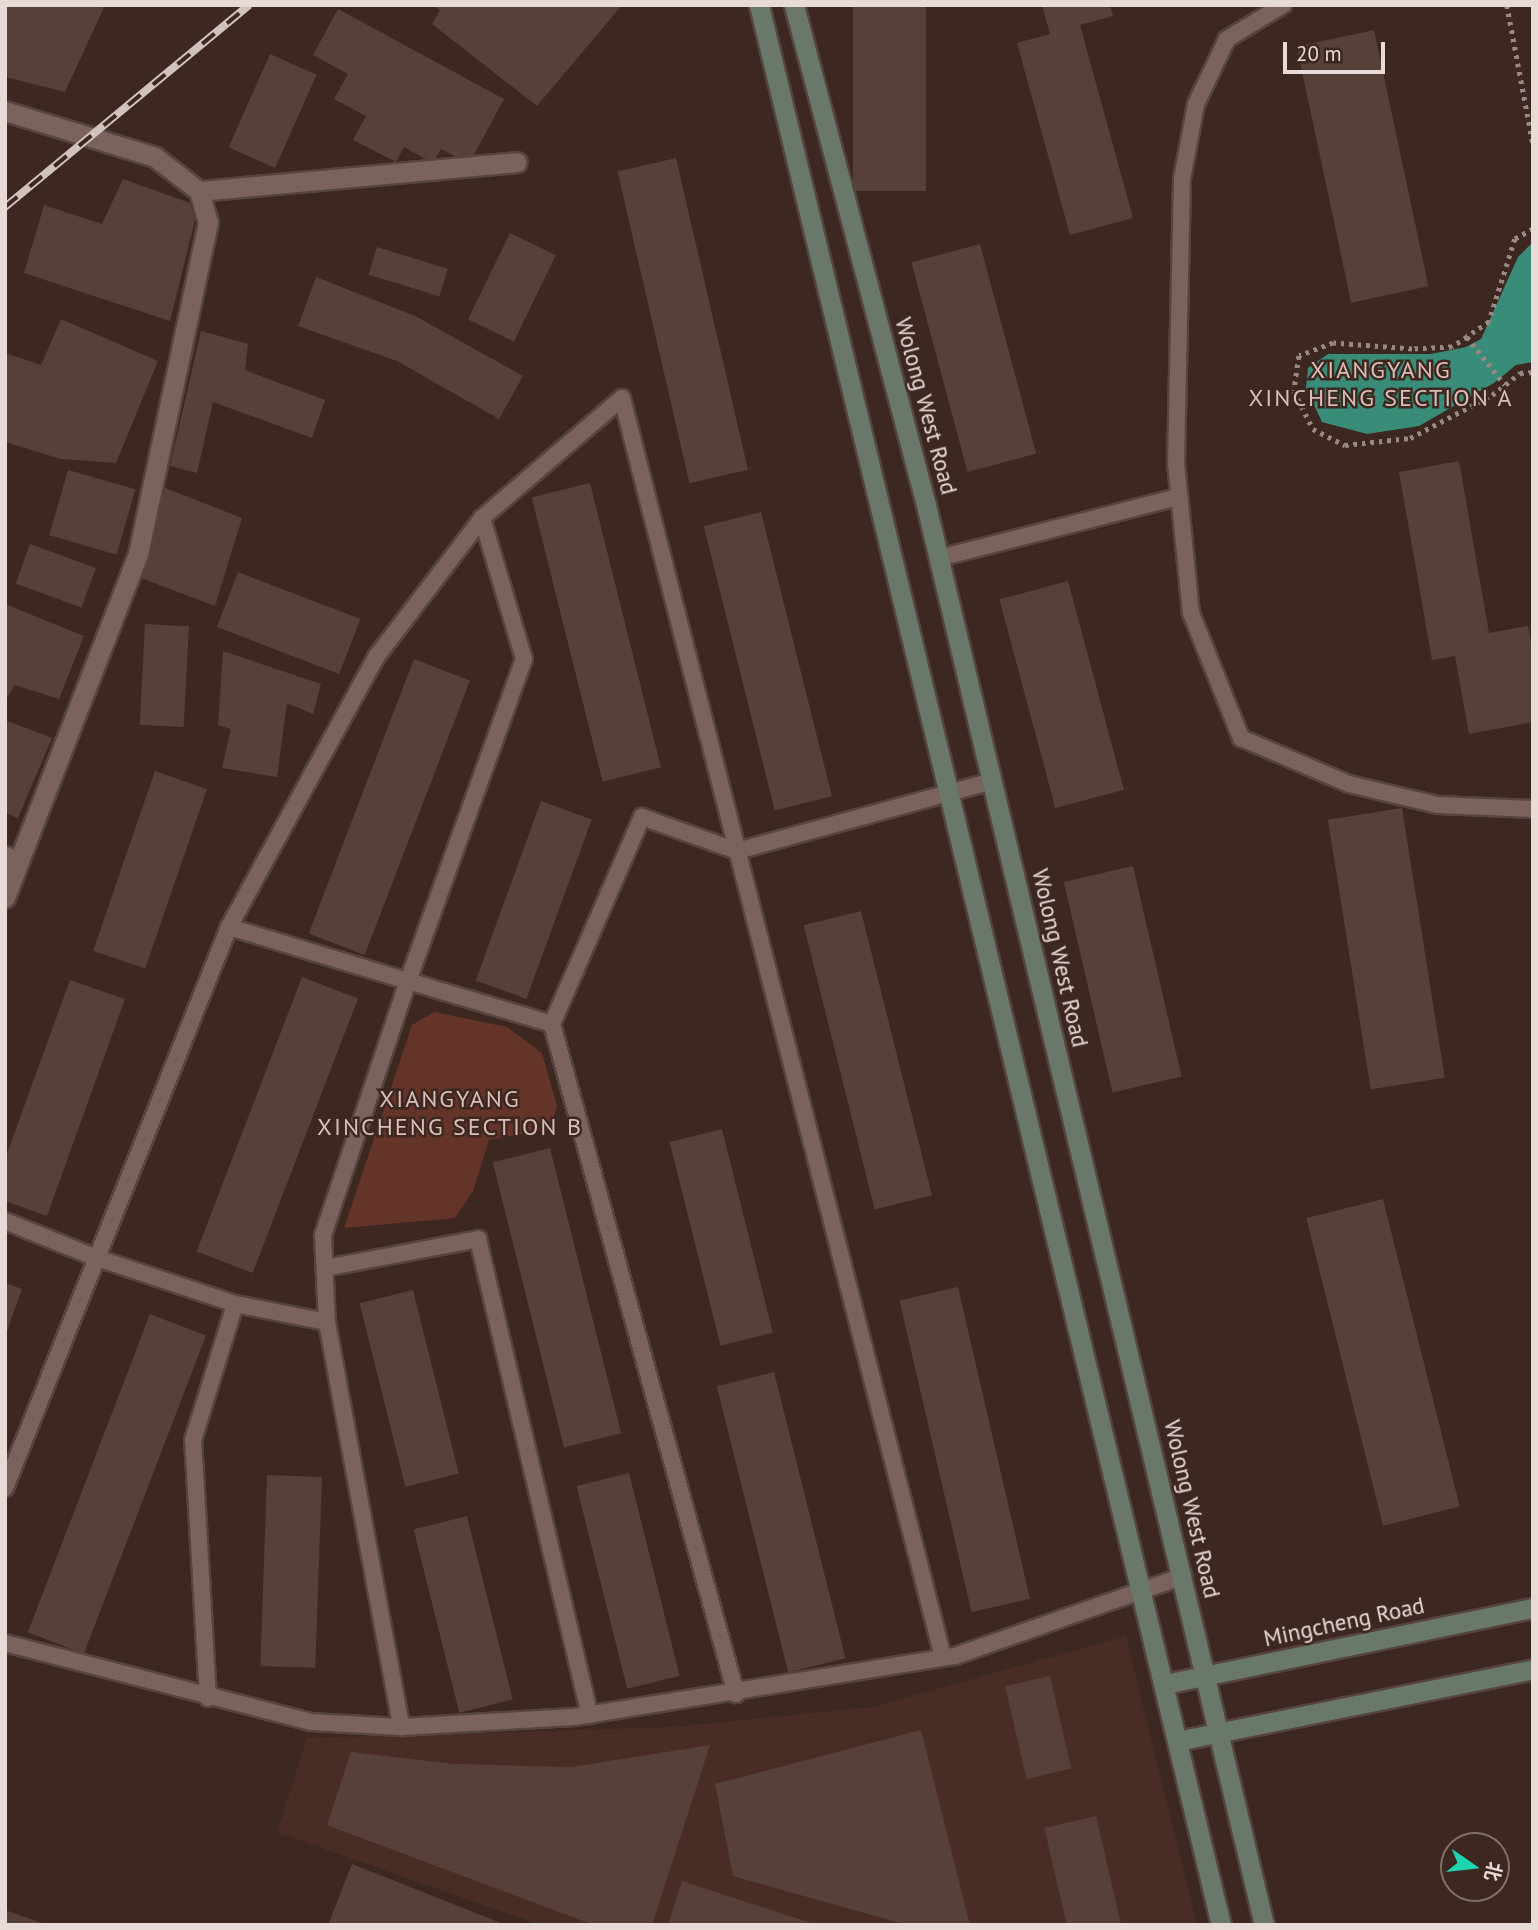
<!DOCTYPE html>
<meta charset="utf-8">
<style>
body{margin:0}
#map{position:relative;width:1538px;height:1930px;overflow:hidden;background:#3c2721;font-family:"PT Sans","Noto Sans SC",sans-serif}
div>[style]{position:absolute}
.built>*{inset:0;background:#492d25}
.green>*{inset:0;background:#653428}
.water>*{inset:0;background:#398c77}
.building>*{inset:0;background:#57403a;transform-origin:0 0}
.path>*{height:4.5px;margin-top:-2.25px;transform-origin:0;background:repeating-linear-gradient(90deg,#998883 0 3.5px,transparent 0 8.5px)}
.roads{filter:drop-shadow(2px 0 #55443f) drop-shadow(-2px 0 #55443f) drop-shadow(0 2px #55443f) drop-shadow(0 -2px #55443f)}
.service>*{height:16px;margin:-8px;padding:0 8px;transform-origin:8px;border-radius:8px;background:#7b625c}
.minor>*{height:19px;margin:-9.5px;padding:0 9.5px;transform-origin:9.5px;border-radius:9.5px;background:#7b625c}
.secondary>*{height:19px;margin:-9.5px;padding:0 9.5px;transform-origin:9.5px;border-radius:9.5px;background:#6a786c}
.rail>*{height:8px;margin-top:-4px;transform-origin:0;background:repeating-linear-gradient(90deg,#3c2721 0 16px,#d0c2bd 0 32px);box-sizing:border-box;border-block:2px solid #d0c2bd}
span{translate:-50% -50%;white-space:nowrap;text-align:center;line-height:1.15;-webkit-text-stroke:5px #3c2721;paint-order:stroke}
.street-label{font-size:23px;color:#e8dad6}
.neighbourhood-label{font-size:24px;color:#dbbeb7;letter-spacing:2px}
.frame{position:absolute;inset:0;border:7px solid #e8dad6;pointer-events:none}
.north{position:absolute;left:1440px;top:1832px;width:70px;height:70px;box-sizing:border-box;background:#3c2721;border:2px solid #816f69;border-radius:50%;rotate:104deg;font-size:19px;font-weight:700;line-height:28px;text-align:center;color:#e8dad6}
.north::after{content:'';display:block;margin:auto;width:24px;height:32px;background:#1dd5b1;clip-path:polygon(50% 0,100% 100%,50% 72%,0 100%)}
.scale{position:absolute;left:1283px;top:42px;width:102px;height:32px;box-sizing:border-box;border:4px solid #e8dad6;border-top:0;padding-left:9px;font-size:21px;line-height:24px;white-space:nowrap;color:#e8dad6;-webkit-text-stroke:5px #3c2721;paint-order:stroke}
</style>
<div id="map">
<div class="built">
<div style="clip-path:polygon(1126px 1636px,1197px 1925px,540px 1925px,277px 1832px,307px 1738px,673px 1727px,873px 1707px)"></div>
</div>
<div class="green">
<div style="clip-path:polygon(434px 1012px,507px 1027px,542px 1053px,557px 1106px,550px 1129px,489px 1140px,473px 1191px,455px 1218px,344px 1228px,412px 1025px)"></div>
</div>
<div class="water">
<div style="clip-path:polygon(1533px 242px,1533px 362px,1516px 365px,1494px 383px,1419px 426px,1367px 434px,1322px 422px,1306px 388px,1308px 368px,1328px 354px,1431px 354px,1466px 347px,1481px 339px,1518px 257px)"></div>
</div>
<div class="building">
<div style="clip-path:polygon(5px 5px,105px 5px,65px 92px,5px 77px)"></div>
<div style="clip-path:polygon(433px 5px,622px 5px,537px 106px,432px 24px,440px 10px)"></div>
<div style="left:853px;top:5px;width:73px;height:186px"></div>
<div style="clip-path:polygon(1042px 5px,1110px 5px,1113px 16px,1080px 25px,1133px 218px,1070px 235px,1017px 43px,1050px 34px)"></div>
<div style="clip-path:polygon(338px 9px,504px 99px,469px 164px,441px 149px,433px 163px,404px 147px,396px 162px,353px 140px,366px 116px,334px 99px,348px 74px,313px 55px)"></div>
<div style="left:1374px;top:30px;width:262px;height:79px;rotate:78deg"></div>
<div style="left:270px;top:54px;width:51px;height:102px;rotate:24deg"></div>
<div style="left:676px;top:158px;width:320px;height:60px;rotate:77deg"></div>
<div style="clip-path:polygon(123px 179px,190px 203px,195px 220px,170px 321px,24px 273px,44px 205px,102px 224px)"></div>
<div style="left:510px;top:233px;width:51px;height:96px;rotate:26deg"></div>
<div style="left:980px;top:244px;width:217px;height:71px;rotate:75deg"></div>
<div style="left:377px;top:247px;width:74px;height:29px;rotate:17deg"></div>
<div style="clip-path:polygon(316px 277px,415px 316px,523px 376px,499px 419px,397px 361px,298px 326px)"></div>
<div style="clip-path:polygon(61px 319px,158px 361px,116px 463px,61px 459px,5px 442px,5px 353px,41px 365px)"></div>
<div style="clip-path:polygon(201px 331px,248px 344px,245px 370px,325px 400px,312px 438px,213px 402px,197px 473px,170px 466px)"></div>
<div style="clip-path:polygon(1459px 461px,1489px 633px,1528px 626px,1533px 654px,1533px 722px,1469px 734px,1455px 656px,1432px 660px,1399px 472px)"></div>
<div style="left:68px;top:470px;width:70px;height:68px;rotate:16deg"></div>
<div style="left:590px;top:483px;width:293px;height:60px;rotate:76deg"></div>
<div style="clip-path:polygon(165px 488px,242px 518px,215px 606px,141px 578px)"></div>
<div style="left:761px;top:512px;width:293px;height:59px;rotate:76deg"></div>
<div style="left:30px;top:544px;width:70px;height:42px;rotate:20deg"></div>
<div style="left:238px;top:572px;width:131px;height:59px;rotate:21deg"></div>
<div style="left:1068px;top:581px;width:216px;height:71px;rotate:75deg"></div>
<div style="clip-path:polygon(5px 604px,84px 636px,59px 699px,15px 685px,5px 701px)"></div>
<div style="left:145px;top:624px;width:44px;height:101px;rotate:3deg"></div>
<div style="clip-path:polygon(223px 651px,321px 684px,313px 714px,287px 703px,277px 777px,222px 768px,231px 729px,218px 725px)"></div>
<div style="left:414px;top:659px;width:60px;height:294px;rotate:21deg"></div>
<div style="clip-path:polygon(5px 720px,52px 738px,18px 818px,5px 813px)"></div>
<div style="left:155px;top:771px;width:55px;height:190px;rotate:19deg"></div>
<div style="left:541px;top:801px;width:54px;height:191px;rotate:20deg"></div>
<div style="left:1402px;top:808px;width:273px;height:75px;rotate:81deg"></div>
<div style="left:1133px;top:866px;width:216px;height:71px;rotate:77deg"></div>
<div style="left:861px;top:911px;width:293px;height:59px;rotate:76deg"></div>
<div style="left:302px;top:977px;width:60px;height:294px;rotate:21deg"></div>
<div style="clip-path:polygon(70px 980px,125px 999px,47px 1216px,5px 1201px,5px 1159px)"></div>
<div style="left:722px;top:1129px;width:210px;height:54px;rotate:76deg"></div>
<div style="left:550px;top:1148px;width:294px;height:59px;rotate:76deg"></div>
<div style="left:1383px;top:1199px;width:317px;height:79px;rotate:76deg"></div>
<div style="clip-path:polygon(5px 1283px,22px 1289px,6px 1334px,5px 1334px)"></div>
<div style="left:958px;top:1287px;width:320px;height:60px;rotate:77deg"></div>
<div style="left:413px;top:1290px;width:189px;height:55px;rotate:76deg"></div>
<div style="left:150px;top:1314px;width:60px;height:341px;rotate:21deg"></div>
<div style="left:774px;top:1372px;width:295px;height:59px;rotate:76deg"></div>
<div style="left:629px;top:1473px;width:209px;height:54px;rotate:76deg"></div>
<div style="left:267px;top:1475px;width:55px;height:191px;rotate:2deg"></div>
<div style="left:467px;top:1516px;width:189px;height:55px;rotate:76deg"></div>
<div style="left:1050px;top:1676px;width:95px;height:46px;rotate:77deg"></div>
<div style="clip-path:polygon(921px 1730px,970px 1925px,907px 1925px,733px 1876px,715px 1784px)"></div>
<div style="clip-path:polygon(710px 1745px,652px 1925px,594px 1925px,327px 1825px,351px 1752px,453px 1764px,572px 1767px)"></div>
<div style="left:1096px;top:1816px;width:112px;height:53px;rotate:77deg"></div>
<div style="clip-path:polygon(352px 1864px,506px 1925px,328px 1925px)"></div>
<div style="clip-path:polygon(682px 1881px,814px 1924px,814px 1925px,668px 1925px)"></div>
<div style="clip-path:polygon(5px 1910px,44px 1924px,44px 1925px,5px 1925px)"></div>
</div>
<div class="path">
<div style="left:1507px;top:5px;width:141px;rotate:79.4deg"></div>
<div style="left:1533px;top:229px;width:21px;rotate:151deg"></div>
<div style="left:1515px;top:239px;width:87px;rotate:107.4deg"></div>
<div style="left:1489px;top:322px;width:27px;rotate:146deg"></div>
<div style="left:1467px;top:337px;width:18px;rotate:146deg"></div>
<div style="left:1452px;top:347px;width:40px;rotate:177.1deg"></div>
<div style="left:1412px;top:349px;width:79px;rotate:-175.7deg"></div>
<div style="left:1333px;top:343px;width:36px;rotate:159deg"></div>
<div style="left:1299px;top:356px;width:35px;rotate:98deg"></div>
<div style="left:1294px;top:391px;width:42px;rotate:63.4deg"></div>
<div style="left:1313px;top:429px;width:36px;rotate:27deg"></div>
<div style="left:1345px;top:445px;width:65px;rotate:-6.1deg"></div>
<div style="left:1410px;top:438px;width:93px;rotate:-27.7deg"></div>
<div style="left:1492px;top:395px;width:36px;rotate:-38deg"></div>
<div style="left:1520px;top:373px;width:13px;rotate:-4deg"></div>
<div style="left:1467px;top:337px;width:61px;rotate:51.6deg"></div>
</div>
<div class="roads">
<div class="service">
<div style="left:1283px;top:5px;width:66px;rotate:148.7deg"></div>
<div style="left:1227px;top:39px;width:72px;rotate:115.5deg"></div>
<div style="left:1196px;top:104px;width:76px;rotate:100.6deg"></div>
<div style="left:1182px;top:179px;width:284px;rotate:91.2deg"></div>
<div style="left:1176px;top:463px;width:151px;rotate:84.3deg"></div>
<div style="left:1191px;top:613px;width:135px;rotate:68.2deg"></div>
<div style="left:1241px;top:738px;width:117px;rotate:23.1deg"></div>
<div style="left:1349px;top:784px;width:91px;rotate:13.3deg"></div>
<div style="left:1438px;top:805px;width:95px;rotate:2.4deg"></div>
<div style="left:939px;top:558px;width:248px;rotate:-14.3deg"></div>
<div style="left:229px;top:927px;width:309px;rotate:-61.4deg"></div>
<div style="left:377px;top:656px;width:173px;rotate:-52.7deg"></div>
<div style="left:552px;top:1024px;width:226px;rotate:-66.5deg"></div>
<div style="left:642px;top:817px;width:101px;rotate:19.7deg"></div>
<div style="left:737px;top:851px;width:265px;rotate:-15.3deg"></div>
<div style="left:5px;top:1221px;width:96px;rotate:22deg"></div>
<div style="left:94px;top:1257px;width:149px;rotate:18.4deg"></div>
<div style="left:235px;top:1304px;width:94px;rotate:11.1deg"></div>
<div style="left:327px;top:1322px;width:412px;rotate:79.6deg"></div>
<div style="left:401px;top:1727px;width:173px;rotate:-3.3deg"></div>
<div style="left:574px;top:1717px;width:386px;rotate:-9.1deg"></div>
<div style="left:955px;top:1656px;width:242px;rotate:-19.3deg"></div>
<div style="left:325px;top:1268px;width:156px;rotate:-10.7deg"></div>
<div style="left:478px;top:1239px;width:489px;rotate:76.8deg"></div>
<div style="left:327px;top:1322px;width:87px;rotate:-92.6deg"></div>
<div style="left:323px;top:1235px;width:268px;rotate:-71.5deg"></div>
<div style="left:408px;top:981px;width:150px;rotate:16.6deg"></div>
<div style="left:552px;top:1024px;width:695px;rotate:74.64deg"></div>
<div style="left:5px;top:1488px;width:604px;rotate:-68.23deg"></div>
<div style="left:229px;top:927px;width:187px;rotate:16.8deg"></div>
<div style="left:408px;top:981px;width:342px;rotate:-70.2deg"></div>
<div style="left:524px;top:659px;width:147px;rotate:-106.6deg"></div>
<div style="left:482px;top:518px;width:184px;rotate:-40.6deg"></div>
<div style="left:622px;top:398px;width:1299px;rotate:75.7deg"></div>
<div style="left:5px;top:1643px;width:316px;rotate:14.5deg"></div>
<div style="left:311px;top:1722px;width:90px;rotate:3.2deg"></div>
<div style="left:208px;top:1698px;width:258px;rotate:-93.3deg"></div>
<div style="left:193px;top:1440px;width:142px;rotate:-72.8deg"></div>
</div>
<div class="minor">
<div style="left:5px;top:111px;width:157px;rotate:17deg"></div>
<div style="left:155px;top:157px;width:56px;rotate:37.7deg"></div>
<div style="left:199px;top:191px;width:32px;rotate:74deg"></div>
<div style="left:208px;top:222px;width:339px;rotate:101.9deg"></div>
<div style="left:138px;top:554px;width:329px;rotate:111.2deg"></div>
<div style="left:199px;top:191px;width:319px;rotate:-5.2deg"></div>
<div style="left:5px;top:856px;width:15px;rotate:20deg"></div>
<div style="left:19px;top:861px;width:39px;rotate:111deg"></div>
</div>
<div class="secondary">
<div style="left:759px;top:5px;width:1975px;rotate:76.47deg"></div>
<div style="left:794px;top:5px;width:517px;rotate:75.21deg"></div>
<div style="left:926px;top:505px;width:1460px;rotate:76.61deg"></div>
<div style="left:1165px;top:1684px;width:376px;rotate:-11.7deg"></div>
<div style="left:1177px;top:1741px;width:363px;rotate:-11.4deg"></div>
</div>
</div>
<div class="rail">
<div style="left:5px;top:207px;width:317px;rotate:-39.6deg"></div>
</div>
<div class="street-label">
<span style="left:926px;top:406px;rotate:75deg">Wolong West Road</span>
<span style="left:1060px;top:958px;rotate:77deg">Wolong West Road</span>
<span style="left:1192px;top:1509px;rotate:77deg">Wolong West Road</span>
<span style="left:1344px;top:1622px;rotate:-12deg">Mingcheng Road</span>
</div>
<div class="neighbourhood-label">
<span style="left:1381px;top:384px">XIANGYANG<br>XINCHENG SECTION A</span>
<span style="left:450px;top:1113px">XIANGYANG<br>XINCHENG SECTION B</span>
</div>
<div class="frame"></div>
<div class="north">北</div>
<div class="scale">20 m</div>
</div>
